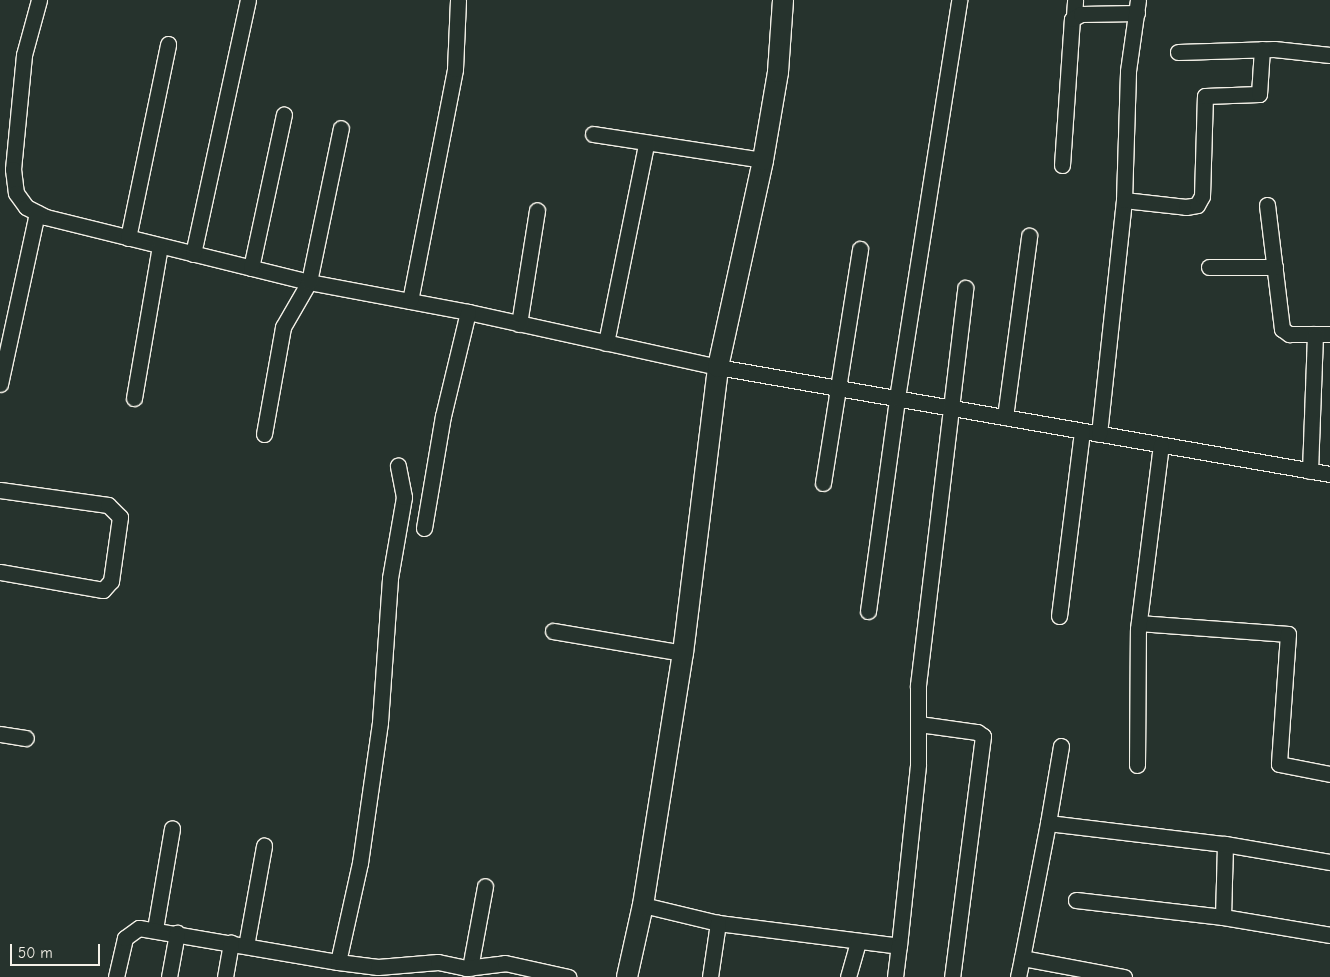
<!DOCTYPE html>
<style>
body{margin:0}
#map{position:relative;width:1330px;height:977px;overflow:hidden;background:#26332d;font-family:"Comic Neue",sans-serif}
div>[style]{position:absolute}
.roads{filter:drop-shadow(1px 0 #f4f1e8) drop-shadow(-1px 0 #f4f1e8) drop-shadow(0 1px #f4f1e8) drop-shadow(0 -1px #f4f1e8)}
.minor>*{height:15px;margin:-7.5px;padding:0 7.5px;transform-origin:7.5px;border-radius:7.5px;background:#26332d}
.major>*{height:20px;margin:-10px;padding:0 10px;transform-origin:10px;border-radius:10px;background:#26332d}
span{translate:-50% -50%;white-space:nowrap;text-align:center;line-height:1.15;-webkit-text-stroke:4px #26332d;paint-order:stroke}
.scale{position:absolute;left:10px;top:944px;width:90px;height:22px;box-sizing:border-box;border:2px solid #f4f1e8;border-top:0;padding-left:6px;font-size:15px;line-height:18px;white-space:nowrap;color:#f4f1e8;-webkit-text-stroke:4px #26332d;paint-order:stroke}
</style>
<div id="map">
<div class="roads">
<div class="minor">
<div style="left:39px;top:0;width:57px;rotate:105.3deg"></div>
<div style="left:24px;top:55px;width:115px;rotate:95.5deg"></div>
<div style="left:13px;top:169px;width:24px;rotate:83deg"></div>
<div style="left:16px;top:193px;width:17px;rotate:54deg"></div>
<div style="left:26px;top:207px;width:22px;rotate:27deg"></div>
<div style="left:46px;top:217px;width:271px;rotate:13.9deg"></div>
<div style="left:309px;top:282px;width:162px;rotate:10.7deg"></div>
<div style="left:468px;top:312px;width:256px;rotate:12.4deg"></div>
<div style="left:718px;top:367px;width:621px;rotate:9.92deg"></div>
<div style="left:1074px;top:16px;width:16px;rotate:-86deg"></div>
<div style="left:1178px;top:52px;width:96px;rotate:-1.8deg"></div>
<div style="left:1274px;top:49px;width:56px;rotate:6.1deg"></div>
<div style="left:593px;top:134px;width:172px;rotate:8.7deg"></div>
<div style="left:1062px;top:165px;width:146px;rotate:-86.1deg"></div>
<div style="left:1072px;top:19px;width:10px;rotate:-29deg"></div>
<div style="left:1081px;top:14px;width:56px;rotate:-1deg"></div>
<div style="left:1124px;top:200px;width:62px;rotate:6.4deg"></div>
<div style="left:1186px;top:207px;width:11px;rotate:-10deg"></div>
<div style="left:1197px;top:205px;width:10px;rotate:-61deg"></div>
<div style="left:1202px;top:196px;width:100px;rotate:-88.3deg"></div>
<div style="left:1205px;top:96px;width:54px;rotate:-2.1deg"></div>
<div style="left:1259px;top:94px;width:45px;rotate:-86.2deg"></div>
<div style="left:1267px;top:205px;width:125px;rotate:83.1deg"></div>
<div style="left:1282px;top:329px;width:9px;rotate:36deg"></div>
<div style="left:1289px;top:334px;width:41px"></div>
<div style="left:128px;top:238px;width:198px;rotate:-78.3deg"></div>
<div style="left:193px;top:254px;width:260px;rotate:-77.8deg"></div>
<div style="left:1209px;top:267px;width:66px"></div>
<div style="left:251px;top:268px;width:157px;rotate:-77.9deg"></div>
<div style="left:410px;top:301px;width:236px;rotate:-79deg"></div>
<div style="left:455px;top:69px;width:69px;rotate:-87.5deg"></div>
<div style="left:519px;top:324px;width:115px;rotate:-81deg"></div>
<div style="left:606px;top:343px;width:203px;rotate:-78.6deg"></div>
<div style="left:0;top:384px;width:175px;rotate:-77.8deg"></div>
<div style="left:134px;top:398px;width:154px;rotate:-80.3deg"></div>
<div style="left:1005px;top:417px;width:183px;rotate:-82.4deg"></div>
<div style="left:264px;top:434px;width:109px;rotate:-79.9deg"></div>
<div style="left:283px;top:327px;width:52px;rotate:-60deg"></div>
<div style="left:309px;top:282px;width:157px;rotate:-78.3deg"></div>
<div style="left:1099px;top:434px;width:235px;rotate:-83.9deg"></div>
<div style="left:1124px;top:200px;width:129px;rotate:-88.2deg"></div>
<div style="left:1128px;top:71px;width:72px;rotate:-82deg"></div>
<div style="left:1310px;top:471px;width:137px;rotate:-87.9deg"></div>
<div style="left:823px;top:483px;width:237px;rotate:-81deg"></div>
<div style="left:0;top:490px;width:109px;rotate:7.9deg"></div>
<div style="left:108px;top:505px;width:17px;rotate:45deg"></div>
<div style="left:120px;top:517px;width:65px;rotate:98deg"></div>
<div style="left:111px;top:581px;width:12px;rotate:132deg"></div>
<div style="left:103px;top:590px;width:105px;rotate:-170.1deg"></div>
<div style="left:424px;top:528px;width:114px;rotate:-80.4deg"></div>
<div style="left:443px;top:416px;width:107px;rotate:-76.5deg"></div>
<div style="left:868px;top:611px;width:215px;rotate:-82.2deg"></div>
<div style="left:897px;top:398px;width:403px;rotate:-81.1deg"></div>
<div style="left:1059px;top:616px;width:186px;rotate:-82.9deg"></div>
<div style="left:1139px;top:623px;width:149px;rotate:4.2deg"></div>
<div style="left:1288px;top:634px;width:130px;rotate:94deg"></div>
<div style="left:1279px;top:764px;width:52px;rotate:11.1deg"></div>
<div style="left:553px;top:631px;width:132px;rotate:9.6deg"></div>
<div style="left:919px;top:724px;width:59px;rotate:7.9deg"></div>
<div style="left:977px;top:732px;width:7px;rotate:34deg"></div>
<div style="left:983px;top:736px;width:243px;rotate:97.3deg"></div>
<div style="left:0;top:734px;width:26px;rotate:9deg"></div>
<div style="left:1137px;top:765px;width:136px;rotate:-89.6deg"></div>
<div style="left:1138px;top:629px;width:185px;rotate:-82.9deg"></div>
<div style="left:1048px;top:823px;width:78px;rotate:-80.4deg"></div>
<div style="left:1076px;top:900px;width:148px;rotate:6.6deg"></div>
<div style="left:1223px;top:917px;width:109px;rotate:9.5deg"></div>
<div style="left:643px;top:905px;width:77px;rotate:13.5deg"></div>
<div style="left:718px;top:923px;width:182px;rotate:7.2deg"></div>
<div style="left:899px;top:946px;width:183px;rotate:-84deg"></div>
<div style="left:918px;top:764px;width:79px;rotate:-90deg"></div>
<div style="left:918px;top:685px;width:400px;rotate:-83.2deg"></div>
<div style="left:1223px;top:917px;width:73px;rotate:-88.4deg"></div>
<div style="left:155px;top:929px;width:102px;rotate:-80.4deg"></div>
<div style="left:246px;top:946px;width:102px;rotate:-79.8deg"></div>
<div style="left:338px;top:962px;width:101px;rotate:-77.5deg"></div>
<div style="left:360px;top:863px;width:142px;rotate:-81.9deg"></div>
<div style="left:380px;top:722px;width:144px;rotate:-86deg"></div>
<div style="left:390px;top:578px;width:82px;rotate:-80.2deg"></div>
<div style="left:404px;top:497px;width:32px;rotate:-101deg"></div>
<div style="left:470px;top:968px;width:83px;rotate:-79.6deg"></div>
<div style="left:116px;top:977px;width:40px;rotate:-77deg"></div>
<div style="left:125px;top:938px;width:17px;rotate:-36deg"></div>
<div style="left:139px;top:928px;width:202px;rotate:9.7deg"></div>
<div style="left:338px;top:962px;width:40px;rotate:7.1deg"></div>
<div style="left:378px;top:967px;width:60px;rotate:-4.8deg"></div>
<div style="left:438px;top:962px;width:29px;rotate:12deg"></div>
<div style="left:466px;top:968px;width:39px;rotate:-7deg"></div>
<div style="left:505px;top:963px;width:65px;rotate:12.5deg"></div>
<div style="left:169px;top:977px;width:45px;rotate:-79.7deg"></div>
<div style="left:225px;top:977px;width:35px;rotate:-80deg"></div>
<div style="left:710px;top:977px;width:55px;rotate:-81.6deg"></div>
<div style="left:848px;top:977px;width:37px;rotate:-74deg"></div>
<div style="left:895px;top:977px;width:31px;rotate:-83deg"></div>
<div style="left:1018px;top:977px;width:19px;rotate:-78deg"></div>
<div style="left:1124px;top:977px;width:104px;rotate:-169.4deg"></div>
<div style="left:1022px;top:958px;width:137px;rotate:-79.1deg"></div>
<div style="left:1048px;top:823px;width:178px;rotate:6.8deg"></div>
<div style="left:1225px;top:844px;width:107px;rotate:9.7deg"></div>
</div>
<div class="major">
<div style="left:627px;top:977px;width:74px;rotate:-77.5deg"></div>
<div style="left:643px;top:905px;width:255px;rotate:-81deg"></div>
<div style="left:683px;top:653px;width:288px;rotate:-83deg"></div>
<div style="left:718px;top:367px;width:212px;rotate:-77.7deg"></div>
<div style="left:763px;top:160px;width:89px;rotate:-80.3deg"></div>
<div style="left:778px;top:72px;width:72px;rotate:-86deg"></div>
</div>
</div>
<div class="scale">50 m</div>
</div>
